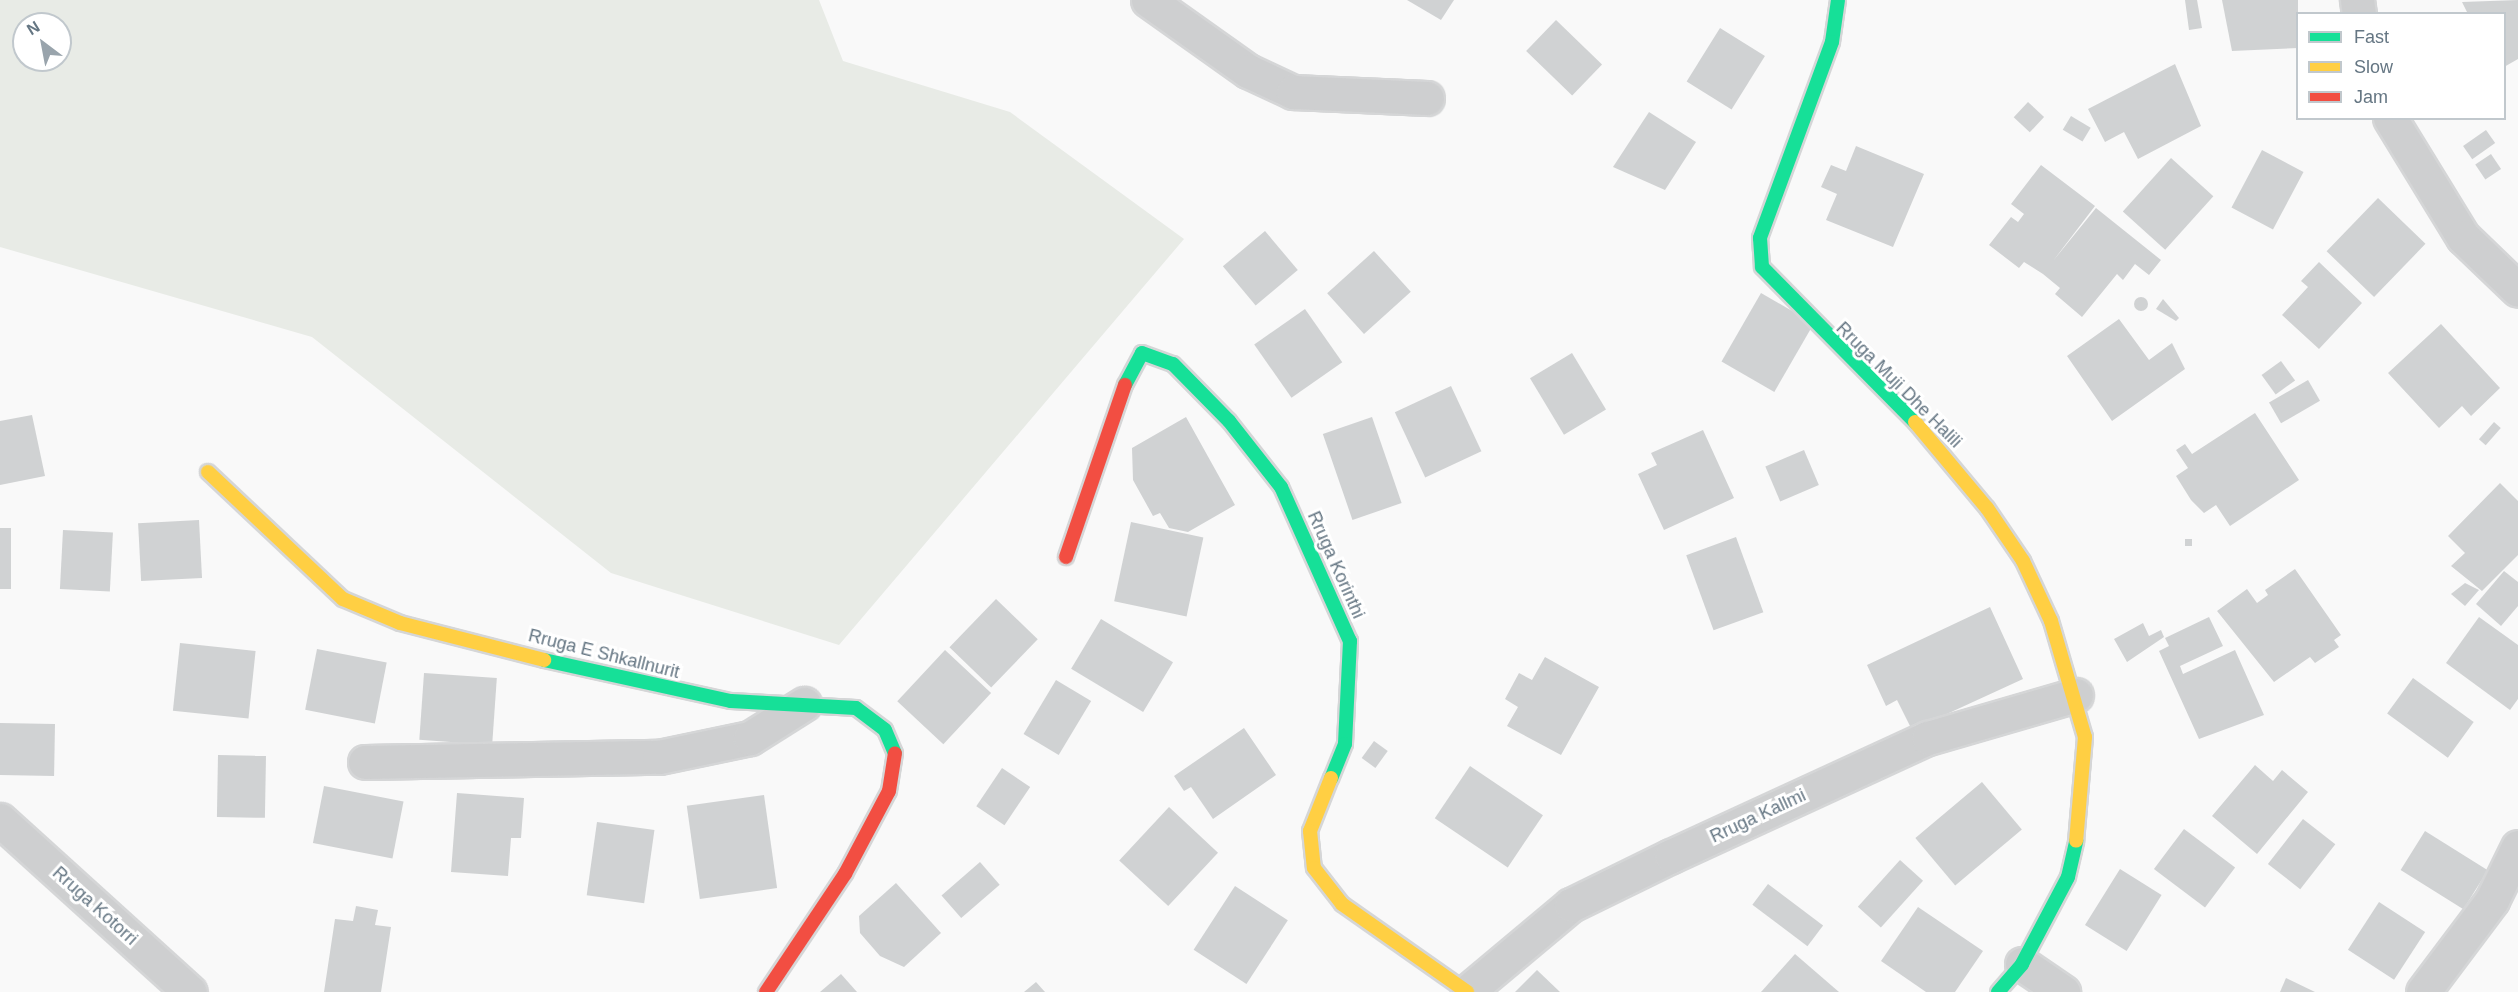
<!DOCTYPE html>
<style>
body{margin:0}
#map{position:relative;width:2518px;height:992px;overflow:hidden;background:#f9f9f9;font-family:Arial,sans-serif}
div>[style]{position:absolute}
.green>*{inset:0;background:#e8ebe6}
.building>*{inset:0;background:#d0d2d3;transform-origin:0 0}
.round{border-radius:50%}
.roads{filter:drop-shadow(2px 0 #d5d6d7) drop-shadow(-2px 0 #d5d6d7) drop-shadow(0 2px #d5d6d7) drop-shadow(0 -2px #d5d6d7)}
.street>*{height:33px;margin:-16.5px;padding:0 16.5px;transform-origin:16.5px;border-radius:16.5px;background:#cecfd0}
.fast>*{height:14px;margin:-7px;padding:0 7px;transform-origin:7px;border-radius:7px;background:#16e098}
.slow>*{height:14px;margin:-7px;padding:0 7px;transform-origin:7px;border-radius:7px;background:#ffcf43}
.jam>*{height:14px;margin:-7px;padding:0 7px;transform-origin:7px;border-radius:7px;background:#f24e42}
span{translate:-50% -50%;white-space:nowrap;text-align:center;line-height:1.15;-webkit-text-stroke:6px #fff;paint-order:stroke}
.street-label{font-size:18px;color:#657683}
.legend{position:absolute;left:2296px;top:12px;width:210px;height:108px;box-sizing:border-box;background:#fff;border:2px solid #c1c8cd;margin:0;padding:8px 10px;list-style:none;font-size:18px;color:#657683}
.legend li{display:flex;align-items:center;gap:12px;height:30px}
.legend b{width:30px;border:2px solid #c1c8cd}
.north{position:absolute;left:12px;top:12px;width:60px;height:60px;box-sizing:border-box;background:#fff;border:2px solid #c1c8cd;border-radius:50%;rotate:328deg;font-size:16px;font-weight:700;line-height:24px;text-align:center;color:#657683}
.north::after{content:'';display:block;margin:auto;width:21px;height:27px;background:#99a4ac;clip-path:polygon(50% 0,100% 100%,50% 72%,0 100%)}
</style>
<div id="map">
<div class="green">
<div style="clip-path:polygon(evenodd,0 0,819px 0,843px 61px,1010px 112px,1184px 239px,839px 645px,611px 573px,312px 337px,0 247px,0 0,24px 24px,60px 24px,60px 60px,24px 60px,24px 24px)"></div>
</div>
<div class="building">
<div style="clip-path:polygon(1407px 0,1454px 0,1441px 20px)"></div>
<div style="clip-path:polygon(2185px 0,2197px 0,2202px 28px,2189px 30px)"></div>
<div style="clip-path:polygon(2222px 0,2298px 0,2298px 48px,2232px 51px)"></div>
<div style="clip-path:polygon(2518px 0,2518px 59px,2504px 67px,2504px 14px,2468px 14px,2462px 2px)"></div>
<div style="left:1556px;top:20px;width:64px;height:43px;rotate:44deg"></div>
<div style="left:1720px;top:28px;width:53px;height:63px;rotate:32deg"></div>
<div style="clip-path:polygon(2175px 64px,2201px 126px,2138px 159px,2124px 132px,2105px 142px,2088px 109px)"></div>
<div style="left:2028px;top:102px;width:22px;height:21px;rotate:43deg"></div>
<div style="clip-path:polygon(1649px 112px,1696px 142px,1665px 190px,1613px 167px)"></div>
<div style="left:2071px;top:116px;width:23px;height:16px;rotate:31deg"></div>
<div style="left:2486px;top:130px;width:16px;height:28px;rotate:55deg"></div>
<div style="clip-path:polygon(1856px 146px,1924px 174px,1893px 247px,1826px 220px,1837px 194px,1821px 187px,1831px 165px,1846px 171px)"></div>
<div style="left:2262px;top:150px;width:47px;height:65px;rotate:28deg"></div>
<div style="left:2491px;top:154px;width:18px;height:19px;rotate:56deg"></div>
<div style="left:2171px;top:158px;width:57px;height:72px;rotate:42deg"></div>
<div style="clip-path:polygon(2041px 165px,2095px 206px,2053px 261px,2096px 208px,2161px 260px,2149px 275px,2135px 264px,2123px 280px,2117px 274px,2082px 317px,2055px 294px,2060px 288px,2043px 274px,2024px 262px,2019px 268px,1989px 245px,2011px 217px,2018px 222px,2024px 214px,2011px 204px)"></div>
<div style="left:2378px;top:198px;width:66px;height:74px;rotate:44deg"></div>
<div style="left:1265px;top:231px;width:51px;height:55px;rotate:50deg"></div>
<div style="left:1374px;top:251px;width:55px;height:63px;rotate:48deg"></div>
<div style="clip-path:polygon(2319px 262px,2362px 303px,2319px 349px,2282px 315px,2308px 287px,2301px 281px)"></div>
<div style="left:1761px;top:293px;width:61px;height:79px;rotate:30deg"></div>
<div class="round" style="left:2134px;top:297px;width:14px;height:14px"></div>
<div style="clip-path:polygon(2163px 299px,2179px 318px,2176px 321px,2156px 309px)"></div>
<div style="left:1305px;top:309px;width:65px;height:62px;rotate:55deg"></div>
<div style="clip-path:polygon(2119px 319px,2149px 360px,2172px 343px,2185px 369px,2112px 421px,2067px 356px)"></div>
<div style="clip-path:polygon(2441px 324px,2500px 388px,2471px 416px,2462px 406px,2439px 428px,2388px 373px)"></div>
<div style="left:1572px;top:353px;width:66px;height:49px;rotate:59deg"></div>
<div style="left:2281px;top:361px;width:24px;height:24px;rotate:54deg"></div>
<div style="left:2308px;top:380px;width:24px;height:45px;rotate:60deg"></div>
<div style="left:1451px;top:386px;width:72px;height:62px;rotate:65deg"></div>
<div style="clip-path:polygon(2255px 413px,2299px 480px,2230px 526px,2216px 505px,2204px 513px,2191px 500px,2176px 476px,2188px 468px,2176px 450px,2185px 444px,2192px 454px)"></div>
<div style="clip-path:polygon(32px 415px,45px 476px,0 485px,0 421px)"></div>
<div style="clip-path:polygon(1186px 417px,1235px 505px,1188px 532px,1169px 528px,1160px 513px,1153px 516px,1133px 480px,1132px 448px)"></div>
<div style="left:1372px;top:417px;width:91px;height:52px;rotate:71deg"></div>
<div style="left:2494px;top:422px;width:9px;height:23px;rotate:41deg"></div>
<div style="clip-path:polygon(1703px 430px,1734px 498px,1664px 530px,1638px 474px,1657px 465px,1651px 453px)"></div>
<div style="left:1804px;top:450px;width:38px;height:42px;rotate:67deg"></div>
<div style="clip-path:polygon(2500px 483px,2518px 501px,2518px 555px,2482px 591px,2451px 566px,2465px 553px,2448px 536px)"></div>
<div style="left:199px;top:520px;width:58px;height:61px;rotate:87deg"></div>
<div style="left:1131px;top:522px;width:74px;height:81px;rotate:12deg"></div>
<div style="left:11px;top:528px;width:61px;height:11px;rotate:90deg"></div>
<div style="left:63px;top:530px;width:50px;height:59px;rotate:3deg"></div>
<div style="left:1736px;top:537px;width:80px;height:53px;rotate:70deg"></div>
<div style="left:2185px;top:539px;width:7px;height:7px"></div>
<div style="clip-path:polygon(2295px 569px,2341px 635px,2334px 640px,2339px 647px,2315px 663px,2310px 657px,2274px 682px,2217px 611px,2247px 589px,2257px 603px,2268px 595px,2265px 590px)"></div>
<div style="clip-path:polygon(2504px 571px,2518px 582px,2518px 606px,2501px 626px,2476px 604px)"></div>
<div style="clip-path:polygon(2465px 583px,2479px 590px,2465px 606px,2451px 594px)"></div>
<div style="left:996px;top:599px;width:58px;height:67px;rotate:44deg"></div>
<div style="clip-path:polygon(1990px 607px,2023px 679px,1912px 730px,1897px 700px,1886px 706px,1867px 665px)"></div>
<div style="clip-path:polygon(2209px 617px,2223px 646px,2180px 666px,2183px 674px,2235px 650px,2264px 715px,2199px 739px,2159px 651px,2169px 646px,2165px 638px)"></div>
<div style="clip-path:polygon(2479px 617px,2518px 645px,2518px 699px,2510px 710px,2446px 663px)"></div>
<div style="left:1101px;top:619px;width:84px;height:58px;rotate:31deg"></div>
<div style="clip-path:polygon(2143px 623px,2149px 636px,2161px 630px,2164px 637px,2127px 662px,2114px 639px)"></div>
<div style="left:180px;top:643px;width:76px;height:68px;rotate:6deg"></div>
<div style="left:317px;top:649px;width:71px;height:62px;rotate:11deg"></div>
<div style="left:945px;top:650px;width:63px;height:70px;rotate:43deg"></div>
<div style="clip-path:polygon(1545px 657px,1599px 687px,1561px 755px,1507px 726px,1518px 707px,1505px 699px,1519px 673px,1532px 680px)"></div>
<div style="left:424px;top:673px;width:73px;height:67px;rotate:4deg"></div>
<div style="left:2413px;top:678px;width:75px;height:44px;rotate:36deg"></div>
<div style="left:1056px;top:680px;width:41px;height:63px;rotate:31deg"></div>
<div style="left:0;top:723px;width:55px;height:52px;rotate:1deg"></div>
<div style="clip-path:polygon(1244px 728px,1276px 775px,1213px 819px,1191px 787px,1184px 791px,1174px 776px)"></div>
<div style="left:1374px;top:741px;width:17px;height:21px;rotate:36deg"></div>
<div style="left:218px;top:755px;width:48px;height:62px;rotate:1deg"></div>
<div style="clip-path:polygon(2255px 765px,2273px 781px,2282px 770px,2308px 792px,2257px 854px,2212px 816px)"></div>
<div style="left:1470px;top:766px;width:88px;height:63px;rotate:34deg"></div>
<div style="left:1002px;top:768px;width:34px;height:46px;rotate:34deg"></div>
<div style="left:1982px;top:782px;width:62px;height:87px;rotate:50deg"></div>
<div style="left:324px;top:786px;width:81px;height:58px;rotate:11deg"></div>
<div style="clip-path:polygon(457px 793px,524px 798px,521px 838px,511px 838px,508px 876px,451px 872px)"></div>
<div style="left:764px;top:795px;width:94px;height:78px;rotate:82deg"></div>
<div style="left:1169px;top:807px;width:67px;height:73px;rotate:43deg"></div>
<div style="left:2303px;top:819px;width:41px;height:57px;rotate:38deg"></div>
<div style="left:597px;top:822px;width:58px;height:74px;rotate:8deg"></div>
<div style="left:2184px;top:829px;width:64px;height:50px;rotate:37deg"></div>
<div style="left:2425px;top:831px;width:74px;height:46px;rotate:32deg"></div>
<div style="left:1900px;top:860px;width:31px;height:63px;rotate:42deg"></div>
<div style="left:980px;top:862px;width:30px;height:51px;rotate:49deg"></div>
<div style="left:2120px;top:869px;width:49px;height:66px;rotate:32deg"></div>
<div style="clip-path:polygon(896px 883px,941px 933px,904px 967px,880px 956px,860px 933px,859px 916px)"></div>
<div style="left:1768px;top:884px;width:69px;height:26px;rotate:37deg"></div>
<div style="left:1235px;top:886px;width:63px;height:76px;rotate:33deg"></div>
<div style="left:2379px;top:902px;width:55px;height:57px;rotate:33deg"></div>
<div style="clip-path:polygon(356px 906px,378px 910px,375px 925px,391px 927px,381px 992px,324px 992px,335px 919px,353px 921px)"></div>
<div style="clip-path:polygon(1918px 907px,1983px 951px,1955px 992px,1926px 992px,1881px 961px)"></div>
<div style="clip-path:polygon(1795px 954px,1839px 992px,1761px 992px)"></div>
<div style="clip-path:polygon(1537px 970px,1560px 992px,1515px 992px)"></div>
<div style="clip-path:polygon(841px 974px,857px 992px,820px 992px)"></div>
<div style="clip-path:polygon(2286px 978px,2315px 992px,2280px 992px)"></div>
<div style="clip-path:polygon(1036px 982px,1045px 992px,1024px 992px)"></div>
</div>
<div class="roads">
<div class="street">
<div style="left:1148px;top:0;width:123px;rotate:35.4deg"></div>
<div style="left:1248px;top:71px;width:50px;rotate:25deg"></div>
<div style="left:1293px;top:92px;width:134px;rotate:2.6deg"></div>
<div style="left:2357px;top:0;width:14px;rotate:82deg"></div>
<div style="left:2390px;top:118px;width:140px;rotate:58.5deg"></div>
<div style="left:2463px;top:237px;width:76px;rotate:43.9deg"></div>
<div style="left:365px;top:762px;width:294px;rotate:-1deg"></div>
<div style="left:659px;top:757px;width:93px;rotate:-11.8deg"></div>
<div style="left:750px;top:738px;width:64px;rotate:-32.2deg"></div>
<div style="left:0;top:820px;width:256px;rotate:42.2deg"></div>
<div style="left:2022px;top:964px;width:50px;rotate:34.3deg"></div>
<div style="left:1468px;top:991px;width:134px;rotate:-39.9deg"></div>
<div style="left:1571px;top:905px;width:111px;rotate:-26.1deg"></div>
<div style="left:1671px;top:856px;width:283px;rotate:-24.7deg"></div>
<div style="left:1928px;top:738px;width:154px;rotate:-16.2deg"></div>
<div style="left:2423px;top:992px;width:115px;rotate:-53.1deg"></div>
<div style="left:2492px;top:900px;width:59px;rotate:-63.9deg"></div>
</div>
<div class="fast">
<div style="left:1838px;top:0;width:42px;rotate:98.1deg"></div>
<div style="left:1832px;top:42px;width:209px;rotate:110.2deg"></div>
<div style="left:1760px;top:238px;width:29px;rotate:86deg"></div>
<div style="left:1762px;top:267px;width:218px;rotate:45.4deg"></div>
<div style="left:1125px;top:385px;width:36px;rotate:-62deg"></div>
<div style="left:1142px;top:353px;width:33px;rotate:20deg"></div>
<div style="left:1173px;top:364px;width:80px;rotate:45.5deg"></div>
<div style="left:1229px;top:421px;width:84px;rotate:51.8deg"></div>
<div style="left:1281px;top:487px;width:169px;rotate:65.9deg"></div>
<div style="left:1350px;top:641px;width:103px;rotate:92.8deg"></div>
<div style="left:1345px;top:744px;width:37px;rotate:112deg"></div>
<div style="left:544px;top:660px;width:191px;rotate:12.4deg"></div>
<div style="left:731px;top:701px;width:125px;rotate:3.2deg"></div>
<div style="left:856px;top:708px;width:36px;rotate:37deg"></div>
<div style="left:885px;top:730px;width:25px;rotate:67deg"></div>
<div style="left:1998px;top:992px;width:37px;rotate:-49deg"></div>
<div style="left:2022px;top:964px;width:98px;rotate:-62.1deg"></div>
<div style="left:2068px;top:877px;width:37px;rotate:-77deg"></div>
</div>
<div class="slow">
<div style="left:1915px;top:422px;width:112px;rotate:50.1deg"></div>
<div style="left:1987px;top:508px;width:64px;rotate:55.8deg"></div>
<div style="left:2023px;top:561px;width:66px;rotate:65deg"></div>
<div style="left:2051px;top:621px;width:121px;rotate:73.7deg"></div>
<div style="left:2085px;top:737px;width:104px;rotate:94.9deg"></div>
<div style="left:208px;top:472px;width:185px;rotate:43.3deg"></div>
<div style="left:343px;top:599px;width:62px;rotate:22.8deg"></div>
<div style="left:400px;top:623px;width:149px;rotate:14.4deg"></div>
<div style="left:1331px;top:778px;width:57px;rotate:111.6deg"></div>
<div style="left:1310px;top:831px;width:37px;rotate:84deg"></div>
<div style="left:1314px;top:868px;width:46px;rotate:52.1deg"></div>
<div style="left:1342px;top:904px;width:153px;rotate:35.1deg"></div>
</div>
<div class="jam">
<div style="left:1066px;top:557px;width:182px;rotate:-71.1deg"></div>
<div style="left:766px;top:992px;width:142px;rotate:-56.2deg"></div>
<div style="left:845px;top:874px;width:94px;rotate:-62.1deg"></div>
<div style="left:889px;top:791px;width:38px;rotate:-81deg"></div>
</div>
</div>
<div class="street-label">
<span style="left:1899px;top:385px;rotate:45deg">Rruga Muji Dhe Halili</span>
<span style="left:1336px;top:565px;rotate:66deg">Rruga Korinthi</span>
<span style="left:604px;top:654px;rotate:14deg">Rruga E Shkallnurit</span>
<span style="left:1758px;top:816px;rotate:-25deg">Rruga Kallmi</span>
<span style="left:95px;top:906px;rotate:42deg">Rruga Kotorri</span>
</div>
<ul class="legend">
<li><b style="height:8px;background:#16e098"></b>Fast</li>
<li><b style="height:8px;background:#ffcf43"></b>Slow</li>
<li><b style="height:8px;background:#f24e42"></b>Jam</li>
</ul>
<div class="north">N</div>
</div>
